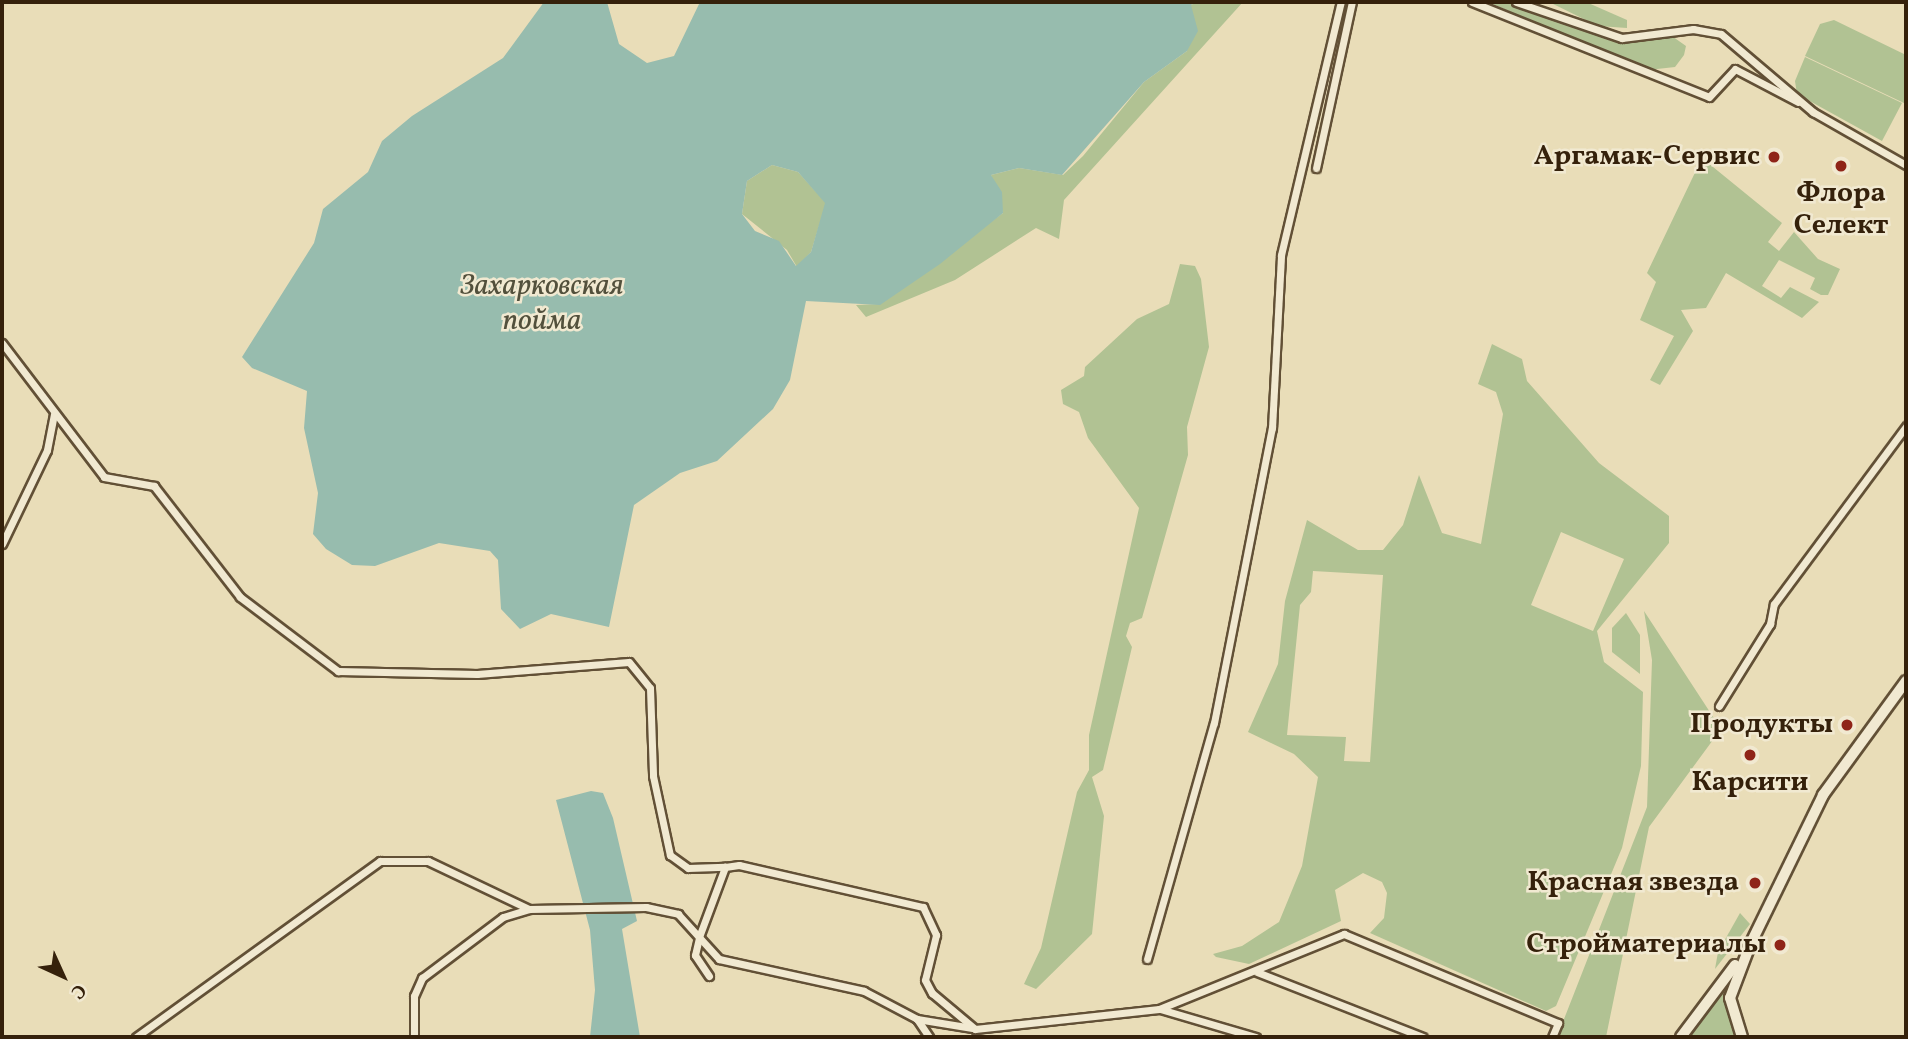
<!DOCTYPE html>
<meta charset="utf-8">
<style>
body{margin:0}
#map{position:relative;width:1908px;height:1039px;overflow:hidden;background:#e9ddb8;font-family:Vollkorn,serif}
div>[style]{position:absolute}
.green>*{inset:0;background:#b1c293}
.water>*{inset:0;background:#97bcae}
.roads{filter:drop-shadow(2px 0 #625036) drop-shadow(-2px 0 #625036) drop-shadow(0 2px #625036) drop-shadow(0 -2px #625036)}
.street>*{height:7px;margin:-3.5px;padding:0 3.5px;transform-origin:3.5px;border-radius:3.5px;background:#f1e9d1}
.secondary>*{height:10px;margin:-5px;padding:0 5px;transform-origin:5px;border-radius:5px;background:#f1e9d1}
.dots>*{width:19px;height:19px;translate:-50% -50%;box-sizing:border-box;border:4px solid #f1e9d1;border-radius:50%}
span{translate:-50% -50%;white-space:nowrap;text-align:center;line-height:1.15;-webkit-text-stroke:5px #f1e9d1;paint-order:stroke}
.poi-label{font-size:28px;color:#35210b;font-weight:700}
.right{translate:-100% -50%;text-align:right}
.water-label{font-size:30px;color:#52503c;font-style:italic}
.frame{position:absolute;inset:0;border:4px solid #35210b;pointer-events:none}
.north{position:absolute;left:28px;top:941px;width:70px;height:70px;-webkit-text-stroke:5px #f1e9d1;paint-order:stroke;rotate:135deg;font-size:19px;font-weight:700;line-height:28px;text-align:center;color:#35210b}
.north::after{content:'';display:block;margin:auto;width:24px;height:32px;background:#35210b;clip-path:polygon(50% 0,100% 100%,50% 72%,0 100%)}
</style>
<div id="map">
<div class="green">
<div style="clip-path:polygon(1197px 2px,1243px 2px,1064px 200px,1059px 239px,1036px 228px,955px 280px,866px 317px,856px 305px,880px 304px,1003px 213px,991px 175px,1019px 168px,1063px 175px,1083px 156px,1144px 82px,1187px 51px,1191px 5px)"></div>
<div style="clip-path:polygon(1488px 2px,1505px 2px,1622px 42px,1669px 34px,1686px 46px,1684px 55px,1675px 67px,1648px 70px)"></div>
<div style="clip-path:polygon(1549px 2px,1586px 2px,1627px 20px,1627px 28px,1598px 26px)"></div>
<div style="clip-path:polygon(1834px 20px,1906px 55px,1906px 104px,1805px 56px,1820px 24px)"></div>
<div style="clip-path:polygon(1805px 57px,1902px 103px,1882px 141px,1797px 94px,1795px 81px)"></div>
<div style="clip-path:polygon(1702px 158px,1782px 223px,1768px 242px,1779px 251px,1794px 232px,1818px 259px,1840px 269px,1828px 295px,1821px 295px,1810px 289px,1815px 278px,1779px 260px,1762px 286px,1781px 298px,1790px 287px,1819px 302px,1802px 318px,1726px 273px,1706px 308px,1681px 310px,1693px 331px,1660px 385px,1650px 380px,1674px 336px,1640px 320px,1656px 282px,1647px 273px)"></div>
<div style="clip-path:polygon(772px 165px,798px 172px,826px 203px,811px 252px,797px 267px,787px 250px,742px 214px,747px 181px)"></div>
<div style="clip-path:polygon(1180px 264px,1195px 266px,1201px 279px,1209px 347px,1187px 427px,1188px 455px,1142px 618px,1130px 623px,1126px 636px,1132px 647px,1103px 770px,1092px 777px,1104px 816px,1092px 934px,1036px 989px,1024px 984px,1041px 948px,1077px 792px,1089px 770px,1089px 735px,1139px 508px,1088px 438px,1079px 412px,1063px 404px,1061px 390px,1084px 376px,1085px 367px,1137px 319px,1169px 304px)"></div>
<div style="clip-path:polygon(evenodd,1492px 344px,1522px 359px,1527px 381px,1599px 463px,1669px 516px,1669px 543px,1597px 631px,1604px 662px,1643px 692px,1641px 766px,1622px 848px,1556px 1006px,1546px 1011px,1370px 933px,1384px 918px,1387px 893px,1382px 882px,1363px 873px,1335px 890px,1341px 921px,1249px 964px,1216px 957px,1213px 954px,1242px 946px,1279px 922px,1302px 866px,1318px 777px,1294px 754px,1248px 732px,1278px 664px,1285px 601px,1307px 520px,1358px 550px,1383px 550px,1403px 525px,1419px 475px,1442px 533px,1481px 544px,1503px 414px,1496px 392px,1478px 384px,1492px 344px,1561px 532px,1624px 559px,1593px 631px,1531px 605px,1561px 532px,1492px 344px,1313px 571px,1383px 575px,1370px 762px,1344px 761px,1346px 737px,1287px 735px,1300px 605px,1311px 592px,1313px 571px)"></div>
<div style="clip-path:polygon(1644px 611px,1721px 729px,1649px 827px,1606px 1037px,1557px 1037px,1647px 807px,1652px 660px)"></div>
<div style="clip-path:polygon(1626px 613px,1640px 635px,1640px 674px,1612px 652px,1612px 628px)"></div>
<div style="clip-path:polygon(1740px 913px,1750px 924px,1715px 969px,1718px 952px)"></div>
<div style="clip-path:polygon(1724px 992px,1735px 1037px,1688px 1037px,1723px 992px)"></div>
</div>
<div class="water">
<div style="clip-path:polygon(evenodd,544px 2px,607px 2px,619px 44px,647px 63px,674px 56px,700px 2px,1197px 2px,1191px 5px,1198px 31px,1187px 51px,1144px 82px,1062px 175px,1019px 168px,991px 175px,1002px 192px,1003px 213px,940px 264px,880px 305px,806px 301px,790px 380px,773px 409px,717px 461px,680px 473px,634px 505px,609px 627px,551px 614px,520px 629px,501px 609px,498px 560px,490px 551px,439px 543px,375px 566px,352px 565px,326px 549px,313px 534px,318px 493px,304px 428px,307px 391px,252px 368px,242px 357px,314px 243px,323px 209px,368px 172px,382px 141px,412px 116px,503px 58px,544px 2px,772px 165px,798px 172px,825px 203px,811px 252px,796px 266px,779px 241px,755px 231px,742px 214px,747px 181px,772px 165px)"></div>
<div style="clip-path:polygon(591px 791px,603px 793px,613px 818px,637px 921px,622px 929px,640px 1037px,590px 1037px,595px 990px,590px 930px,556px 800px)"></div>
</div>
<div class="roads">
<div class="street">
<div style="left:1472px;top:2px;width:255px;rotate:21.8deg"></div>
<div style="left:1709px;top:97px;width:38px;rotate:-47deg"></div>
<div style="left:1735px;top:69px;width:71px;rotate:27.6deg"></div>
<div style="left:1516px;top:2px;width:112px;rotate:18.8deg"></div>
<div style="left:1622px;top:38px;width:72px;rotate:-7.2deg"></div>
<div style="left:1693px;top:29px;width:28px;rotate:10deg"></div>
<div style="left:1721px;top:34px;width:121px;rotate:40.3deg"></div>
<div style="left:1813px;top:112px;width:107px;rotate:29.7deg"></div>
<div style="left:1316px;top:168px;width:170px;rotate:-77.8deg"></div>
<div style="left:2px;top:343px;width:168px;rotate:52.7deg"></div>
<div style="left:104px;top:477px;width:51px;rotate:10.2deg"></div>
<div style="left:154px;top:486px;width:140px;rotate:52.2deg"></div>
<div style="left:240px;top:597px;width:123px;rotate:37.1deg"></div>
<div style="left:338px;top:671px;width:139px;rotate:1.2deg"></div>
<div style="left:477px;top:674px;width:152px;rotate:-4.5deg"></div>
<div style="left:629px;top:662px;width:33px;rotate:51deg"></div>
<div style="left:650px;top:688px;width:88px;rotate:88deg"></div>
<div style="left:653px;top:776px;width:81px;rotate:77.9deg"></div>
<div style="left:670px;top:855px;width:22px;rotate:36deg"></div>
<div style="left:688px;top:868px;width:37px;rotate:-2deg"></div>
<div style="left:2px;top:544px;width:104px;rotate:-64.4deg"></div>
<div style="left:47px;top:450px;width:36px;rotate:-79deg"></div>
<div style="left:1719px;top:706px;width:97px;rotate:-58.1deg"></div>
<div style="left:1770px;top:624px;width:20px;rotate:-79deg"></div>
<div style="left:1774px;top:604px;width:222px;rotate:-53.4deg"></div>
<div style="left:1147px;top:959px;width:245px;rotate:-74.2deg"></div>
<div style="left:1214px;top:723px;width:301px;rotate:-78.9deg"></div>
<div style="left:1272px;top:428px;width:173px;rotate:-87deg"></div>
<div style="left:1281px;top:255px;width:260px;rotate:-76.7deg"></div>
<div style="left:1257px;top:972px;width:178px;rotate:21.4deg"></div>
<div style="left:709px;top:976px;width:25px;rotate:-124deg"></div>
<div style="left:695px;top:955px;width:18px;rotate:-77deg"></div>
<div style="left:699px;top:937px;width:75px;rotate:-69.6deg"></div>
<div style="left:725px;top:867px;width:14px;rotate:-8deg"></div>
<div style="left:739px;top:865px;width:189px;rotate:12.9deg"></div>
<div style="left:923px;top:907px;width:31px;rotate:65deg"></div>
<div style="left:936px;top:935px;width:46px;rotate:103.7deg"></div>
<div style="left:925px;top:980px;width:15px;rotate:62deg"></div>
<div style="left:932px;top:993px;width:56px;rotate:39.9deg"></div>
<div style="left:975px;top:1029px;width:185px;rotate:-6.2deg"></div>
<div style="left:1159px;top:1009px;width:200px;rotate:-22.1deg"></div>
<div style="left:1344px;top:934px;width:232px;rotate:22.6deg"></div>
<div style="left:1558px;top:1023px;width:15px;rotate:113deg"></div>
<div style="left:1160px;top:1009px;width:100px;rotate:16.3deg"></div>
<div style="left:917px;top:1019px;width:56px;rotate:9.3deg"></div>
<div style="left:136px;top:1037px;width:301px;rotate:-35.8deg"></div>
<div style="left:380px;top:861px;width:48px"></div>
<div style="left:428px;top:861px;width:112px;rotate:25.4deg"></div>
<div style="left:414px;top:1037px;width:41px;rotate:-90deg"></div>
<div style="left:414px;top:996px;width:20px;rotate:-66deg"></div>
<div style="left:422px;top:978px;width:101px;rotate:-37deg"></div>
<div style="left:503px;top:917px;width:27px;rotate:-17deg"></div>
<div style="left:529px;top:909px;width:117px;rotate:-1deg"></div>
<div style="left:646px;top:907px;width:33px;rotate:12deg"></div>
<div style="left:678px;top:914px;width:61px;rotate:47.7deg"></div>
<div style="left:719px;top:959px;width:148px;rotate:12.4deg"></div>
<div style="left:864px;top:991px;width:60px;rotate:27.8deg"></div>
<div style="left:917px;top:1019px;width:22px;rotate:56deg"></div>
</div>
<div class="secondary">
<div style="left:1681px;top:1037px;width:90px;rotate:-53.1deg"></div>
<div style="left:1742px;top:1037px;width:41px;rotate:-107.1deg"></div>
<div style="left:1730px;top:998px;width:57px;rotate:-69.3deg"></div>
<div style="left:1750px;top:945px;width:167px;rotate:-64deg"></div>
<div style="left:1823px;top:795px;width:141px;rotate:-53.9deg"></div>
</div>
</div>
<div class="dots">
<div style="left:1774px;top:157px;background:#8f2418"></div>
<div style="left:1841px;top:166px;background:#8f2418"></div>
<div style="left:1847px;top:725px;background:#8f2418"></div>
<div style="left:1750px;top:755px;background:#8f2418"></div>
<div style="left:1755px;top:883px;background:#8f2418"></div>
<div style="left:1780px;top:945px;background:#8f2418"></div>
</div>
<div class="poi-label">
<span class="right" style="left:1760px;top:157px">Аргамак-Сервис</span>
<span style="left:1841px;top:210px">Флора<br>Селект</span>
<span class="right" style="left:1833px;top:725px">Продукты</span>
<span style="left:1750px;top:783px">Карсити</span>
<span class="right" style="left:1739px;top:883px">Красная звезда</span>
<span class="right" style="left:1766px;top:945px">Стройматериалы</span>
</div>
<div class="water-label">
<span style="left:542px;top:303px">Захарковская<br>пойма</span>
</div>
<div class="frame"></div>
<div class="north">С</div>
</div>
